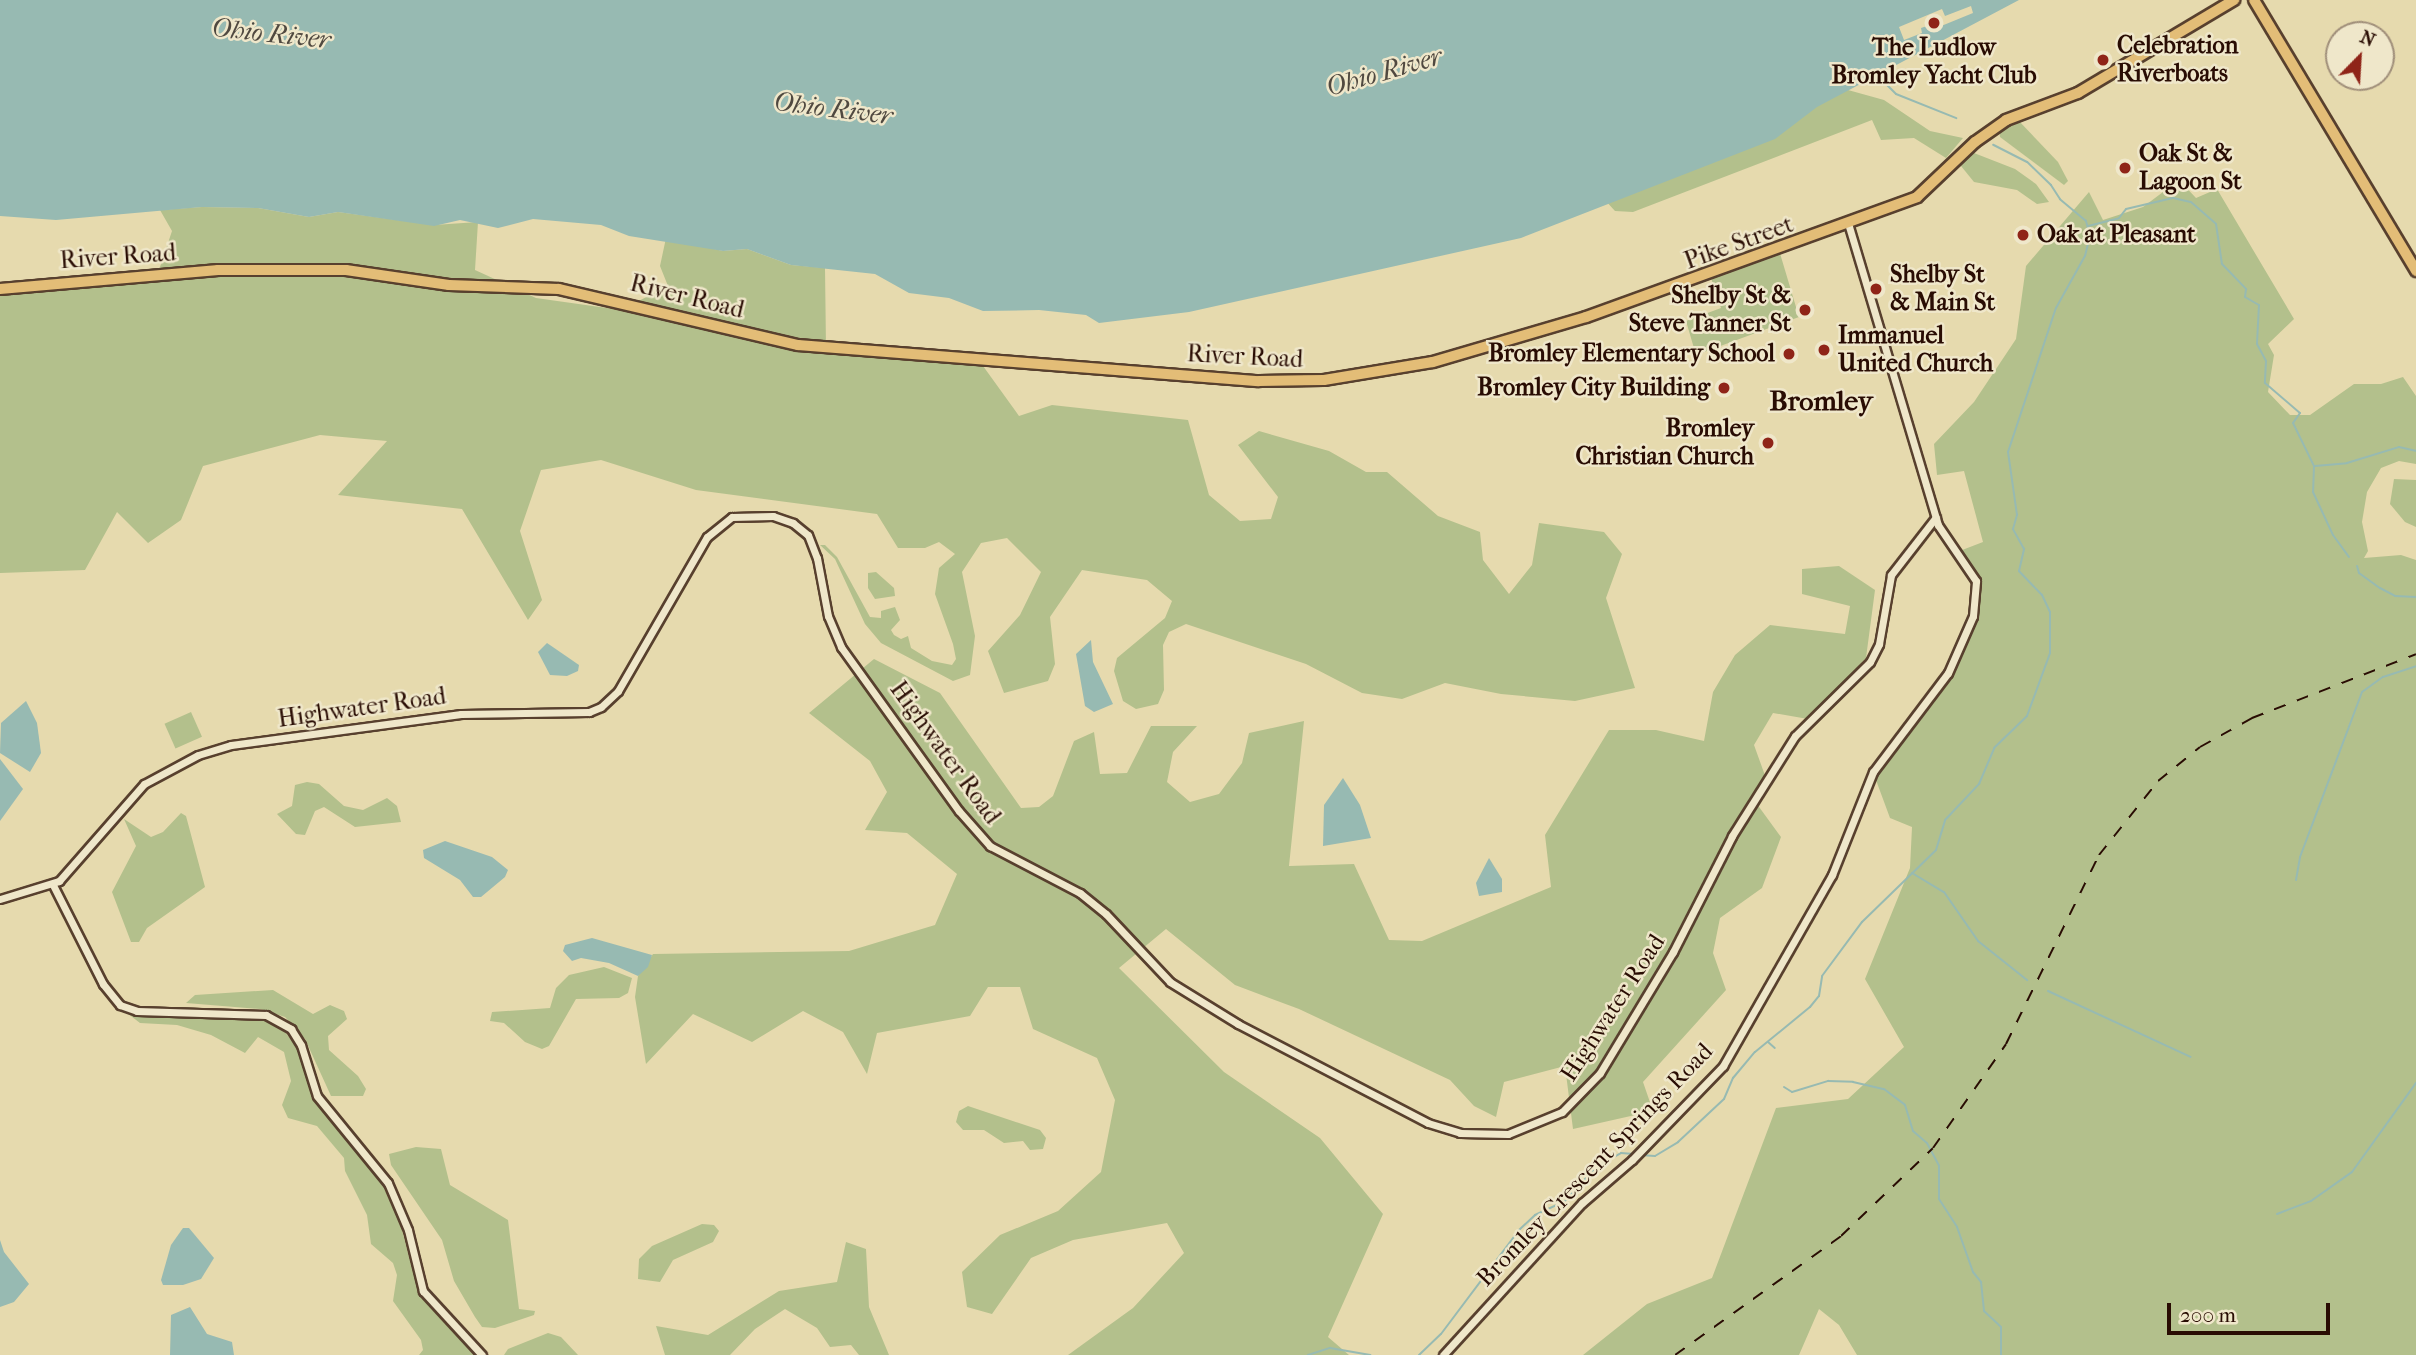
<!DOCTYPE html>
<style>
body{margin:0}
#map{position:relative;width:2416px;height:1355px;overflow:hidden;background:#e6daae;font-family:"IM FELL French Canon",serif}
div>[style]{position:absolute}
.green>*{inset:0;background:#b3c08c;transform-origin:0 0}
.water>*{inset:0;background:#97bab2}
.pier>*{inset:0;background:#e6daae}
.stream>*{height:2px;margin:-1px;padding:0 1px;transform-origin:1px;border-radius:1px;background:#97bab2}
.roads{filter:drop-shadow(2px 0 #58402e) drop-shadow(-2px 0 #58402e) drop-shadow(0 2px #58402e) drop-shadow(0 -2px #58402e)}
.minor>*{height:7px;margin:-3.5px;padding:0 3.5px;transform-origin:3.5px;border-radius:3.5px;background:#efe7ca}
.major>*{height:10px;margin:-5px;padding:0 5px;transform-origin:5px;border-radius:5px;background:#e3bd77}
.rail>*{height:2px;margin-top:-1px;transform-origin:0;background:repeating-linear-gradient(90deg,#290c03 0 12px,transparent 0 24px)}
.dots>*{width:19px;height:19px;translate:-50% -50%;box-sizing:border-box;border:4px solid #efe7ca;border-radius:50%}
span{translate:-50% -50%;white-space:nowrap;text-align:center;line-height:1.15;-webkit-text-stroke:5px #efe7ca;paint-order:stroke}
.poi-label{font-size:24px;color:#290c03;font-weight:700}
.left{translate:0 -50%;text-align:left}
.right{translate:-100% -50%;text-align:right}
.street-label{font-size:24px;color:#290c03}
.water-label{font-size:26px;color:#504940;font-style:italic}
.quarter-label{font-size:28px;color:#290c03;font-weight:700}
.north{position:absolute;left:2325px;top:21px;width:70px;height:70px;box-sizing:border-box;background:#efe7ca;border:2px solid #a08f7a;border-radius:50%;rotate:24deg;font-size:19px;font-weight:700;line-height:28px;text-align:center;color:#290c03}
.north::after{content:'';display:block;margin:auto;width:24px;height:32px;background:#8f2418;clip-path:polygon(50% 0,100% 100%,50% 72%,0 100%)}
.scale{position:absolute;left:2167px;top:1303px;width:163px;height:32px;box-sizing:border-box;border:4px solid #290c03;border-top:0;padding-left:9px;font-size:21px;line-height:24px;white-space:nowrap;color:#290c03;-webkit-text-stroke:5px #efe7ca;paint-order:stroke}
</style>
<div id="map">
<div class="green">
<div style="clip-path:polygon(1848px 90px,1884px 100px,1930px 131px,1963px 138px,1946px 158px,1914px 138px,1881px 140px,1872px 120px,1633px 212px,1615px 211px,1604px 199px)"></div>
<div style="clip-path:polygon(2018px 120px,2058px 162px,2068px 181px,2064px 185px,2000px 137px,1999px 128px)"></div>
<div style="clip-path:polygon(1974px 153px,2015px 169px,2036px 184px,2049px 202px,2037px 204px,2017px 190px,1974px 182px,1961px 166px,1965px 156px)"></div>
<div style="clip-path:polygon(2179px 180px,2196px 198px,2217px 189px,2294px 319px,2268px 344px,2274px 355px,2268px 392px,2290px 415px,2310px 415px,2354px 384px,2381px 384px,2403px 377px,2416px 396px,2416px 464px,2399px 461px,2381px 468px,2367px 492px,2362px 522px,2368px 551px,2364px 558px,2401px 555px,2416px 560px,2416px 1355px,1857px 1355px,1839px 1325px,1819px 1309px,1799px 1355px,1583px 1355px,1647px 1304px,1712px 1278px,1776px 1108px,1848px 1099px,1904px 1047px,1865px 979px,1910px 868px,1912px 827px,1890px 818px,1873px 772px,1948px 673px,1973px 616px,1973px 571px,1957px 552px,1983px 542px,1964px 471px,1937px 475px,1934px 444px,1974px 402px,2016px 339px,2026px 266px,2089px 192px,2103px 220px,2143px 207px)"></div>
<div style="clip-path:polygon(202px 207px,258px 208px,309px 217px,338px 212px,434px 225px,478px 222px,475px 270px,536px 298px,621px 310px,668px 286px,660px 266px,666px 238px,723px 251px,747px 249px,791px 265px,825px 268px,826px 347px,978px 359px,1019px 416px,1052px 405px,1188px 420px,1209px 495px,1240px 521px,1271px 519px,1278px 497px,1238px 445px,1259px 431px,1329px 451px,1366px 472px,1387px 472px,1438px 516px,1480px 532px,1483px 560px,1509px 594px,1532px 565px,1539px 523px,1604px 532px,1622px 554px,1606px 598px,1635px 688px,1575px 701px,1501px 694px,1445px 683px,1402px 699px,1362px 693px,1306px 664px,1186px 624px,1169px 632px,1163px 645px,1164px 690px,1158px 704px,1136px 709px,1123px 701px,1114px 671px,1117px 658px,1165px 618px,1172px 601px,1147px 580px,1082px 570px,1050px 617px,1055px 664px,1048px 681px,1004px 693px,988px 651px,1020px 615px,1041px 572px,1007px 538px,981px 543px,962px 572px,975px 636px,970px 675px,953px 681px,881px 643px,865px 624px,835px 559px,820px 545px,825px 545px,837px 557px,870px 617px,881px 618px,881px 611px,895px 607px,900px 620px,891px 630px,894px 635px,901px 639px,908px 636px,911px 648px,932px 661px,952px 665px,956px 659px,953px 644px,935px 594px,939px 568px,955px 554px,939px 542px,925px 548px,898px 548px,877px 514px,696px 490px,601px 460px,541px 470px,520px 531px,542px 600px,528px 620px,462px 509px,338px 495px,387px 441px,320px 435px,203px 466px,181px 520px,148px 543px,117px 512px,85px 570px,0 573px,0 289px,157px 276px,172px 231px,160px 210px)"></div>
<div style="clip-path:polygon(1779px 250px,1799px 317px,1696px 355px,1686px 321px,1721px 308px,1710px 275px)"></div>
<div style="clip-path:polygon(2394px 479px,2416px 480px,2416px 527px,2405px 522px,2390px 504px)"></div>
<div style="clip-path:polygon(1839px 566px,1875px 590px,1866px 658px,1808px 719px,1773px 713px,1754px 745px,1767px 781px,1754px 800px,1781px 837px,1762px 888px,1720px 918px,1713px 953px,1726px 990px,1643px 1082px,1653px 1111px,1573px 1129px,1565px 1066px,1504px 1082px,1496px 1117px,1474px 1106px,1450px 1080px,1299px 1009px,1235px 985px,1166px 929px,1119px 968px,1224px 1072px,1320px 1138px,1383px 1214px,1328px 1337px,1349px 1355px,1068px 1355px,1133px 1308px,1184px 1253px,1167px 1223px,1073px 1240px,1031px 1258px,992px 1314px,967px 1307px,962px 1272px,1000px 1235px,1058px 1211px,1101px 1172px,1115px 1100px,1097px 1058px,1033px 1029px,1020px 987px,988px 987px,970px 1016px,877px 1033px,867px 1074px,843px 1032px,803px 1011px,752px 1042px,693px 1014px,646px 1064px,635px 997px,638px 976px,653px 954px,849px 951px,935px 925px,957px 874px,907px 833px,865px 830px,887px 792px,870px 761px,809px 713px,874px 659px,940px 693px,1021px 808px,1039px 807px,1053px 796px,1074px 741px,1094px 732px,1100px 774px,1127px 773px,1151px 726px,1197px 726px,1173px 752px,1167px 782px,1190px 802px,1219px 794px,1242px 763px,1249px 733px,1304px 721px,1289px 866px,1354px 864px,1389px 940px,1422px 941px,1551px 887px,1545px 835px,1609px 730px,1656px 730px,1704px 741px,1713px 692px,1735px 655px,1770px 625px,1845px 634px,1850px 606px,1802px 594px,1802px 569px)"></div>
<div style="clip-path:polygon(876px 572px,894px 588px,895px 596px,875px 599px,868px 588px,868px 573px)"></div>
<div style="left:191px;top:712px;width:27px;height:29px;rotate:66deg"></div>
<div style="clip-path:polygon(307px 782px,319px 784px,344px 806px,363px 810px,387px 798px,397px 806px,401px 822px,355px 827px,324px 807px,315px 811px,305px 835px,296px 834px,277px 814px,292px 806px,295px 785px)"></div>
<div style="clip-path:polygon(181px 813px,186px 816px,205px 887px,147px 928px,139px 942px,131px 942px,112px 892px,136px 846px,124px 819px,151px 837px,163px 832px)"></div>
<div style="clip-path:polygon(604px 967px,632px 978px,628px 993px,619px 998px,576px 999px,549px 1046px,542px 1049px,525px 1042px,504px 1023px,490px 1021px,492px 1012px,550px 1008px,556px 988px,569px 975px)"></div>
<div style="clip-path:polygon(273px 990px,313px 1014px,330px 1005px,344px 1011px,347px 1019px,328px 1036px,329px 1050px,358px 1076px,366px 1089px,363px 1096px,331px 1096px,305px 1039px,285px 1017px,260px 1009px,186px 1003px,195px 995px)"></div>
<div style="clip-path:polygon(127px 1013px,248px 1017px,267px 1019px,282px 1028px,298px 1049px,317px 1104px,380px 1179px,401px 1226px,419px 1295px,476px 1355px,419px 1355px,423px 1350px,421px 1340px,393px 1301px,397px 1275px,393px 1263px,371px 1244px,367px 1215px,345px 1171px,344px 1158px,317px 1126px,288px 1118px,282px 1105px,291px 1081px,284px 1052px,258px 1037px,245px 1053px,211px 1035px,177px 1025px,140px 1023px)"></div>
<div style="clip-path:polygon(968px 1106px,1040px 1130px,1046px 1138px,1043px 1149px,1030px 1150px,1023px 1141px,1004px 1143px,984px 1130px,963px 1130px,956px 1122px,959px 1111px)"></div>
<div style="clip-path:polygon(416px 1147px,441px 1149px,450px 1185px,508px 1220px,519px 1309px,535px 1311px,534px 1315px,495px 1328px,482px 1327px,475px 1317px,454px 1281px,442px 1240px,391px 1165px,389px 1154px)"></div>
<div style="clip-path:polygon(702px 1224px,714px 1225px,719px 1231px,713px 1242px,673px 1260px,660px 1282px,638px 1279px,639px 1259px,652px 1246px)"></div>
<div style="clip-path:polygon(846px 1242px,866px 1249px,869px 1307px,889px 1355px,859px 1355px,851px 1345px,830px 1347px,817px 1328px,785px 1309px,755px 1329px,730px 1355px,665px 1355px,656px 1326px,708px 1335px,779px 1291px,837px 1282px)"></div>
<div style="clip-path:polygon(548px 1333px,561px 1337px,578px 1355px,504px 1355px,508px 1349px)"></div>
</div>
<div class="water">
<div style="clip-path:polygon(0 0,2019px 0,1817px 107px,1775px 139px,1521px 238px,1189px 312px,1099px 323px,1086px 315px,1039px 310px,983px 311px,949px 298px,909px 293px,875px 274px,791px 265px,747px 249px,723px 251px,629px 236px,601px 225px,533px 219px,498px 228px,460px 220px,434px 226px,338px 212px,309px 217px,258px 208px,202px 207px,56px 220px,0 216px)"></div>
<div style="clip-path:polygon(1091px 640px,1093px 662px,1113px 704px,1094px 712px,1085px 706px,1076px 654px)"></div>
<div style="clip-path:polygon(547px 643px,579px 665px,578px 671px,567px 676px,550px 675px,538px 652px)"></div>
<div style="clip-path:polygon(26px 701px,37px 723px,41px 753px,30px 772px,0 753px,1px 723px)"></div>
<div style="clip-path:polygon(0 759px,23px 789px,0 821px)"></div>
<div style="clip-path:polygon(1343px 778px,1360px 805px,1371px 838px,1323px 846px,1324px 805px)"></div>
<div style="clip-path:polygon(445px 841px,492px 857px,508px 870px,505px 877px,481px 897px,473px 897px,460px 880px,424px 858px,423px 850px)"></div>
<div style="clip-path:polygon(1489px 858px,1502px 879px,1502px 892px,1479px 896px,1476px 883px)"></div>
<div style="clip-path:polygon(592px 938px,652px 955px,648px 967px,638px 976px,609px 963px,581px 958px,572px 961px,563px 951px,565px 945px)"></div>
<div style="clip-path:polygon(183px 1228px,189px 1228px,214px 1258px,201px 1279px,183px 1285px,163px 1285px,161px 1280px,171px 1245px)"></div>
<div style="clip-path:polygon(0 1240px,4px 1252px,29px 1284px,14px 1302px,0 1307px)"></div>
<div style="clip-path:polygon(190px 1307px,207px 1334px,232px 1342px,234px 1355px,170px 1355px,171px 1315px)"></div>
</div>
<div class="pier">
<div style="clip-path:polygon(1971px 6px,1973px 13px,1929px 31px,1927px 26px,1921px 28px,1922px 33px,1904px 40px,1899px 27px,1942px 9px,1945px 16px)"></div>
</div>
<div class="stream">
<div style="left:1876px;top:74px;width:28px;rotate:45deg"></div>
<div style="left:1896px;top:94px;width:65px;rotate:21.8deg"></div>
<div style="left:2088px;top:226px;width:32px;rotate:-14deg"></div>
<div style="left:2119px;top:218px;width:11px;rotate:-52deg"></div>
<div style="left:2126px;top:209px;width:48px;rotate:-13.2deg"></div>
<div style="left:2173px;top:198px;width:18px;rotate:13deg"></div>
<div style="left:2191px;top:202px;width:33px;rotate:41deg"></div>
<div style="left:2216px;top:224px;width:40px;rotate:81.5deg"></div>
<div style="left:2222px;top:264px;width:35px;rotate:46deg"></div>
<div style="left:2246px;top:289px;width:8px;rotate:97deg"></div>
<div style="left:2245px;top:297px;width:16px;rotate:30deg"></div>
<div style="left:2259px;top:305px;width:39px;rotate:93deg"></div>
<div style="left:2257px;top:344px;width:19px;rotate:62deg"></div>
<div style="left:2266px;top:361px;width:22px;rotate:93deg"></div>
<div style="left:2265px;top:383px;width:46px;rotate:40.6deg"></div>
<div style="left:2300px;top:413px;width:12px;rotate:125deg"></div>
<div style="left:2293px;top:423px;width:48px;rotate:64deg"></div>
<div style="left:2314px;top:466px;width:26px;rotate:92deg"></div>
<div style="left:2313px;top:492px;width:47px;rotate:65.1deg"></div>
<div style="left:2333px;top:535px;width:27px;rotate:54deg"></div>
<div style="left:2315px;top:466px;width:32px;rotate:-5deg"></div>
<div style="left:2347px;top:463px;width:54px;rotate:-17.1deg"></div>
<div style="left:2399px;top:447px;width:17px;rotate:13deg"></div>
<div style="left:2357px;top:566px;width:7px;rotate:74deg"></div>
<div style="left:2359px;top:573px;width:26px;rotate:36deg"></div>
<div style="left:2380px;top:588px;width:17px;rotate:28deg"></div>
<div style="left:2395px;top:596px;width:21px;rotate:3deg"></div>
<div style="left:1912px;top:873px;width:37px;rotate:31deg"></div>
<div style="left:1944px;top:892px;width:60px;rotate:55.2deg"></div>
<div style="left:1978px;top:941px;width:63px;rotate:38.5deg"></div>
<div style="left:2296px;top:880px;width:23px;rotate:-80deg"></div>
<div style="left:2300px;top:857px;width:176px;rotate:-69.4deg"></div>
<div style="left:2362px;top:692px;width:26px;rotate:-36deg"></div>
<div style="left:2383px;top:677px;width:35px;rotate:-18deg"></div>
<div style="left:2048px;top:991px;width:157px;rotate:24.8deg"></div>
<div style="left:1768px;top:1042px;width:9px;rotate:41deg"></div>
<div style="left:1784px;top:1087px;width:9px;rotate:32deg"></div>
<div style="left:1792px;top:1092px;width:38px;rotate:-17deg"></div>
<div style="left:1828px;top:1081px;width:25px;rotate:2deg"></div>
<div style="left:1853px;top:1082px;width:32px;rotate:13deg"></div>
<div style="left:1884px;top:1089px;width:26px;rotate:37deg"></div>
<div style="left:1905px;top:1105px;width:27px;rotate:73deg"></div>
<div style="left:1913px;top:1131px;width:18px;rotate:41deg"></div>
<div style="left:1927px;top:1143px;width:26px;rotate:62deg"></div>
<div style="left:1939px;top:1166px;width:33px;rotate:90deg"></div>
<div style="left:1939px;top:1199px;width:33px;rotate:57deg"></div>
<div style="left:1957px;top:1227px;width:48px;rotate:70.4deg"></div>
<div style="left:1973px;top:1272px;width:13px;rotate:51deg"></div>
<div style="left:1981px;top:1282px;width:29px;rotate:84deg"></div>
<div style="left:1984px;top:1311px;width:23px;rotate:43deg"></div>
<div style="left:2001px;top:1327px;width:28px;rotate:90deg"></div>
<div style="left:1640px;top:1155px;width:15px;rotate:4deg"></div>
<div style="left:1655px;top:1156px;width:27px;rotate:-31deg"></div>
<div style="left:1678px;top:1142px;width:63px;rotate:-43.1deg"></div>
<div style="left:1724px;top:1099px;width:23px;rotate:-67deg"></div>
<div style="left:1733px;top:1078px;width:34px;rotate:-50deg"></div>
<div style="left:1755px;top:1052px;width:71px;rotate:-39.3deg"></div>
<div style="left:1810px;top:1007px;width:14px;rotate:-51deg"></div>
<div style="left:1819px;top:996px;width:20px;rotate:-81deg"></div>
<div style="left:1822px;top:976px;width:67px;rotate:-53.5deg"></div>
<div style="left:1862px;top:922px;width:103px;rotate:-44.2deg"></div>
<div style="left:1936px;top:850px;width:31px;rotate:-73deg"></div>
<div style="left:1945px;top:820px;width:50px;rotate:-46.6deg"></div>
<div style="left:1979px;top:784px;width:39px;rotate:-67deg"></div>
<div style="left:1994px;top:748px;width:46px;rotate:-44.1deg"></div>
<div style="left:2027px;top:716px;width:67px;rotate:-69.9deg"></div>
<div style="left:2050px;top:653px;width:41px;rotate:-90deg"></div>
<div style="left:2050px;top:612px;width:19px;rotate:-115deg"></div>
<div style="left:2042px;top:595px;width:33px;rotate:-134deg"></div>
<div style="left:2019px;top:571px;width:23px;rotate:-77deg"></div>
<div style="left:2024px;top:549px;width:23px;rotate:-119deg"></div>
<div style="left:2013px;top:529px;width:15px;rotate:-74deg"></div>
<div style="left:2017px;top:515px;width:64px;rotate:-98.1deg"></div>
<div style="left:2008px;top:452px;width:152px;rotate:-71.6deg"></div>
<div style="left:2056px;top:308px;width:60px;rotate:-60.9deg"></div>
<div style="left:2085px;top:256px;width:21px;rotate:-76deg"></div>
<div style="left:2090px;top:236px;width:16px;rotate:-105deg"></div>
<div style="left:2086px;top:221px;width:34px;rotate:-140deg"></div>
<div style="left:2060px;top:199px;width:17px;rotate:-123deg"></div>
<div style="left:2051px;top:185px;width:33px;rotate:-136deg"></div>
<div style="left:2027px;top:162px;width:38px;rotate:-153deg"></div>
<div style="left:2277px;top:1214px;width:36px;rotate:-21deg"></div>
<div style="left:2311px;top:1201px;width:50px;rotate:-35.3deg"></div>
<div style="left:2352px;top:1172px;width:110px;rotate:-54.3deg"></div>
<div style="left:1308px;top:1355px;width:23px;rotate:-18deg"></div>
<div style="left:1330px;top:1348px;width:41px;rotate:9.9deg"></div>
<div style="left:1419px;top:1355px;width:30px;rotate:-44deg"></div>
<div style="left:1441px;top:1334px;width:130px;rotate:-53.1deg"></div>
<div style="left:1519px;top:1230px;width:22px;rotate:-43deg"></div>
<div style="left:1535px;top:1215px;width:33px;rotate:-25deg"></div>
<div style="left:1565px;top:1201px;width:46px;rotate:-47.6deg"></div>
<div style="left:1596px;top:1167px;width:29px;rotate:-29deg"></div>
<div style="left:1621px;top:1153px;width:13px;rotate:4deg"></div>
</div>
<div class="roads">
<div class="minor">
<div style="left:53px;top:885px;width:111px;rotate:63.2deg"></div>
<div style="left:103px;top:984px;width:27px;rotate:51deg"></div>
<div style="left:120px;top:1005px;width:18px;rotate:19deg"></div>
<div style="left:137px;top:1011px;width:129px;rotate:1.8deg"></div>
<div style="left:266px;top:1015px;width:29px;rotate:29deg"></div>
<div style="left:291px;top:1029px;width:19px;rotate:58deg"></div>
<div style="left:301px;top:1045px;width:53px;rotate:72.6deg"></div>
<div style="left:317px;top:1096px;width:112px;rotate:50.8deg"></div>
<div style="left:388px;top:1183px;width:51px;rotate:66.9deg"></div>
<div style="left:408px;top:1230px;width:63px;rotate:76.2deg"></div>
<div style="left:423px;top:1291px;width:87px;rotate:47.3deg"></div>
<div style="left:0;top:899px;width:62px;rotate:-17deg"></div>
<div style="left:59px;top:881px;width:129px;rotate:-48.8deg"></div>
<div style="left:144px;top:784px;width:61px;rotate:-28.2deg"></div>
<div style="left:198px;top:755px;width:34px;rotate:-17deg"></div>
<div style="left:231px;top:745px;width:232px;rotate:-7.7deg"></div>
<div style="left:461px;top:714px;width:128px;rotate:-0.9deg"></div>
<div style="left:589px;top:712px;width:13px;rotate:-23deg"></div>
<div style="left:601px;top:707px;width:23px;rotate:-43deg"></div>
<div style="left:618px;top:691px;width:178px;rotate:-60deg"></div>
<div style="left:707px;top:537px;width:32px;rotate:-39deg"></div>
<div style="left:732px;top:517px;width:41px;rotate:-1.4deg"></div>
<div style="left:773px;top:516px;width:21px;rotate:19deg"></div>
<div style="left:793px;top:523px;width:19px;rotate:39deg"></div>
<div style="left:808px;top:535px;width:25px;rotate:69deg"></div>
<div style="left:817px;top:558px;width:59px;rotate:79.3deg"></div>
<div style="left:828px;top:616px;width:34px;rotate:67deg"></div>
<div style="left:841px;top:647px;width:202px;rotate:54.3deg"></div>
<div style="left:959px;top:811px;width:47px;rotate:48.5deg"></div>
<div style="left:990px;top:846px;width:102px;rotate:27.6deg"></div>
<div style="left:1080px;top:893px;width:33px;rotate:39deg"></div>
<div style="left:1106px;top:914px;width:93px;rotate:46.7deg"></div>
<div style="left:1170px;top:982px;width:80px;rotate:31.7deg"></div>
<div style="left:1238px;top:1024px;width:214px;rotate:27.5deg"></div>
<div style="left:1428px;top:1123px;width:34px;rotate:17deg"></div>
<div style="left:1460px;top:1133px;width:48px;rotate:1.2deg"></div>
<div style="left:1508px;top:1134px;width:58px;rotate:-22.2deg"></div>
<div style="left:1562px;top:1112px;width:54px;rotate:-45.7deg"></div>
<div style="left:1600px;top:1073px;width:141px;rotate:-58.9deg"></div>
<div style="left:1673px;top:952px;width:130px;rotate:-63deg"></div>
<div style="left:1732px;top:836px;width:118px;rotate:-57.8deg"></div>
<div style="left:1795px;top:736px;width:105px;rotate:-44.6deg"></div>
<div style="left:1870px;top:662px;width:20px;rotate:-63deg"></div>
<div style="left:1879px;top:644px;width:70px;rotate:-80.1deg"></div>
<div style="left:1891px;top:575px;width:73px;rotate:-52.2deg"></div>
<div style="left:1443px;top:1355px;width:206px;rotate:-47.6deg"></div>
<div style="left:1582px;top:1203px;width:66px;rotate:-40.7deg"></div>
<div style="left:1632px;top:1160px;width:131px;rotate:-45.9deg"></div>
<div style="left:1723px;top:1066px;width:220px;rotate:-60.3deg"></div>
<div style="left:1832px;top:875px;width:111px;rotate:-68.3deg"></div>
<div style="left:1873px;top:772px;width:124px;rotate:-52.9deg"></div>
<div style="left:1948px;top:673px;width:62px;rotate:-66.3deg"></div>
<div style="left:1973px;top:616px;width:35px;rotate:-85deg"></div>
<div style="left:1976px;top:581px;width:68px;rotate:-124.2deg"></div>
<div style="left:1938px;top:525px;width:314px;rotate:-106.6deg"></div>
</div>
<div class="major">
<div style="left:2254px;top:0;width:316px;rotate:59.1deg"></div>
<div style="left:0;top:289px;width:219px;rotate:-5deg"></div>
<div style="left:218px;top:270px;width:128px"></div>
<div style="left:346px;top:270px;width:104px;rotate:8.3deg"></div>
<div style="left:449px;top:285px;width:110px;rotate:2.1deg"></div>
<div style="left:559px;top:289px;width:245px;rotate:13.2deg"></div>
<div style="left:798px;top:345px;width:462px;rotate:4.5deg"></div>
<div style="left:1259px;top:381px;width:65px;rotate:-0.9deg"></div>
<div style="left:1324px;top:380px;width:110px;rotate:-9.4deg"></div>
<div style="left:1433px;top:362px;width:159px;rotate:-16.4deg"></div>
<div style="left:1586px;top:317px;width:352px;rotate:-19.9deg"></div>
<div style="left:1917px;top:197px;width:80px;rotate:-43.5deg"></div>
<div style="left:1975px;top:142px;width:38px;rotate:-35deg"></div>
<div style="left:2006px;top:120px;width:77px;rotate:-20.6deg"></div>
<div style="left:2078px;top:93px;width:182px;rotate:-30.8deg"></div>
</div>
</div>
<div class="rail">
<div style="left:1675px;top:1355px;width:204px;rotate:-35.6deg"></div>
<div style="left:1841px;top:1236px;width:127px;rotate:-43.7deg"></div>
<div style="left:1933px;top:1148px;width:127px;rotate:-54.9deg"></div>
<div style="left:2006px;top:1044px;width:211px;rotate:-63.8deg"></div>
<div style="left:2099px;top:855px;width:95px;rotate:-51.4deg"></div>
<div style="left:2158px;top:781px;width:54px;rotate:-39deg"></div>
<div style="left:2200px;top:747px;width:60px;rotate:-29.1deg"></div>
<div style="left:2252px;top:718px;width:176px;rotate:-21.3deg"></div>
</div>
<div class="dots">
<div style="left:1934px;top:23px;background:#8f2418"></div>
<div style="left:2103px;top:60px;background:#8f2418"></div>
<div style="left:2125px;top:168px;background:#8f2418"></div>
<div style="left:2023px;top:235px;background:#8f2418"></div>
<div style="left:1876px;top:289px;background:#8f2418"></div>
<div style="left:1805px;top:310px;background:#8f2418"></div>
<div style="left:1824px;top:350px;background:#8f2418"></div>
<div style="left:1789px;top:354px;background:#8f2418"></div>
<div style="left:1724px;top:388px;background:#8f2418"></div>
<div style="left:1768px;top:443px;background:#8f2418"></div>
</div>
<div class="poi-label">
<span class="left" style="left:2117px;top:60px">Celebration<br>Riverboats</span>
<span style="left:1934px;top:62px">The Ludlow<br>Bromley Yacht Club</span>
<span class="left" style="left:2139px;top:168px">Oak St &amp;<br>Lagoon St</span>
<span class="left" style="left:2037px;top:235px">Oak at Pleasant</span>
<span class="left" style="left:1890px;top:289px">Shelby St<br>&amp; Main St</span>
<span class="right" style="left:1791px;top:310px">Shelby St &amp;<br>Steve Tanner St</span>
<span class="left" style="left:1838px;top:350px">Immanuel<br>United Church</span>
<span class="right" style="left:1775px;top:354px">Bromley Elementary School</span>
<span class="right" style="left:1710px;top:388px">Bromley City Building</span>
<span class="right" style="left:1754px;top:443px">Bromley<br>Christian Church</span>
</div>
<div class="street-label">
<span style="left:1739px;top:243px;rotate:-20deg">Pike Street</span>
<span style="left:118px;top:257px;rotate:-4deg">River Road</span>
<span style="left:687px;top:297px;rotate:14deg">River Road</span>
<span style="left:1245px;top:357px;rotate:3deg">River Road</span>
<span style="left:362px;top:708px;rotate:-8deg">Highwater Road</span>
<span style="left:945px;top:753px;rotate:54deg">Highwater Road</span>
<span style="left:1613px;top:1008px;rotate:-57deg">Highwater Road</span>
<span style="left:1595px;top:1165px;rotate:-46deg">Bromley Crescent Springs Road</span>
</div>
<div class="water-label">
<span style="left:271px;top:34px;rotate:6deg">Ohio River</span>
<span style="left:1384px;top:72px;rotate:-16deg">Ohio River</span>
<span style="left:833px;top:109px;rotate:7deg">Ohio River</span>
</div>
<div class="quarter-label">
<span style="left:1821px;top:401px">Bromley</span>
</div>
<div class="north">N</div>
<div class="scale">200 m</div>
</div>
